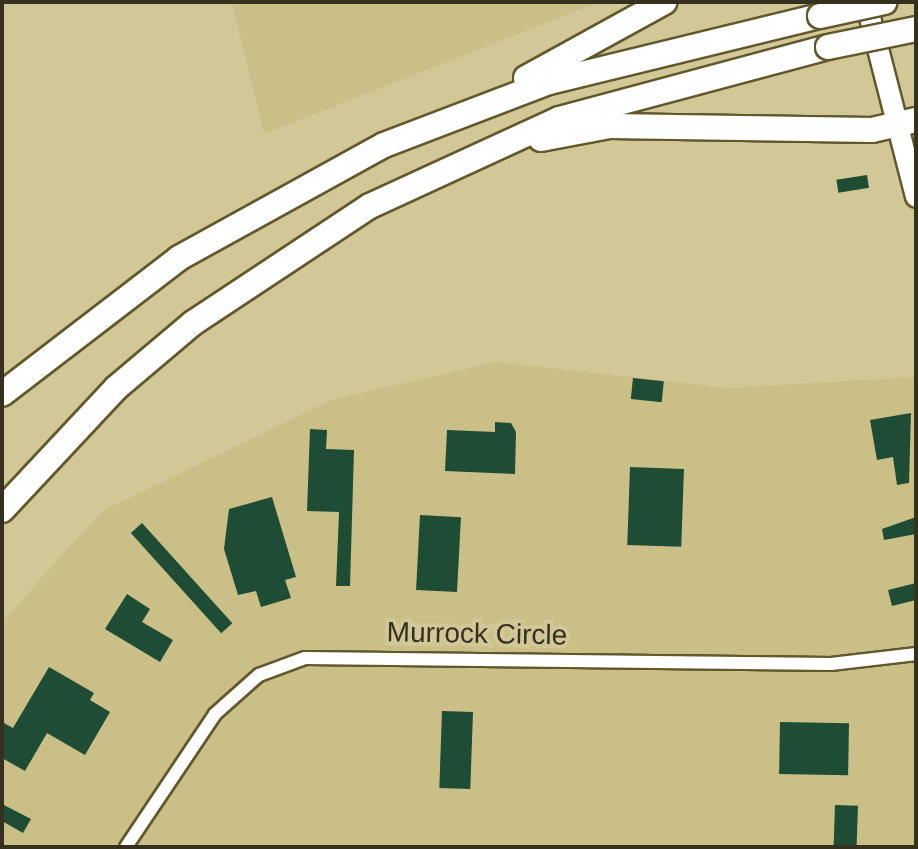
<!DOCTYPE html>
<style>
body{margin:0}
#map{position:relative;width:918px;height:849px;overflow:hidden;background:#d1c797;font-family:Helvetica,sans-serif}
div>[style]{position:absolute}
.built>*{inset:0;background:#cabf86}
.building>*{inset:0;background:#1e4c34;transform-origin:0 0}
.roads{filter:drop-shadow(2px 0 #61582b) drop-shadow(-2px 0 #61582b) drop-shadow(0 2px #61582b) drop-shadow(0 -2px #61582b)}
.minor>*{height:12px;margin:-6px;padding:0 6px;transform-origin:6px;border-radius:6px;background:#fff}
.primary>*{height:20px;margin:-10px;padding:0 10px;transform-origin:10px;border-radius:10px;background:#fff}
.motorway>*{height:24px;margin:-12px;padding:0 12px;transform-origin:12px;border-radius:12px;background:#fff}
.bridges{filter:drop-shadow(2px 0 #61582b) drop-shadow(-2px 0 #61582b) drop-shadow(0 2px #61582b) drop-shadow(0 -2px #61582b)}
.motorway-bridge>*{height:24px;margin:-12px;padding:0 12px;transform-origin:12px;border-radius:12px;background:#fff}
span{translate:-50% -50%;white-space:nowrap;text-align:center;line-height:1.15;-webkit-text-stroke:8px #d1c797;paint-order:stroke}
.street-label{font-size:28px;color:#35311e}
.frame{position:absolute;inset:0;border:4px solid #35311e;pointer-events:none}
</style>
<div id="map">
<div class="built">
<div style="clip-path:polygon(232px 2px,599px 2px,264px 134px)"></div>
<div style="clip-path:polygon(496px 362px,727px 388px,916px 377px,916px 847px,2px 847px,2px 622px,101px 512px,331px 400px)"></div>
</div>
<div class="building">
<div style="left:867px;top:175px;width:13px;height:31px;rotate:81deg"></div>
<div style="left:633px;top:378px;width:31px;height:21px;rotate:6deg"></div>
<div style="clip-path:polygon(911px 413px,909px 483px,897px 485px,893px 457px,877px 460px,870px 420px)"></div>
<div style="clip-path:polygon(495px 422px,511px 423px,516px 432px,515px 474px,445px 471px,447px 430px,495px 432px)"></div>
<div style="clip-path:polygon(310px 429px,327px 430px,326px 449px,354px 450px,350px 586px,336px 586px,339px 512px,307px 511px)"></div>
<div style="left:630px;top:467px;width:54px;height:78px;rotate:2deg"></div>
<div style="clip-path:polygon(272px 497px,296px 577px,285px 580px,291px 598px,261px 607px,256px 591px,238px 595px,224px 549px,229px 509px)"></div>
<div style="left:420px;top:515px;width:41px;height:75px;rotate:3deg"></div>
<div style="clip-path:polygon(916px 517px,916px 534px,884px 540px,882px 529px)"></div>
<div style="left:142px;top:523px;width:135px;height:15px;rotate:48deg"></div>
<div style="clip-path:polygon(916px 583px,916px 600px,892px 606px,888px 590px)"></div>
<div style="clip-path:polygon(127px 594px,150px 609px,142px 622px,173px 640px,160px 662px,105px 629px)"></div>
<div style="clip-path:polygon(49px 667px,94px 693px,90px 700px,110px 712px,85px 755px,47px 733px,25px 771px,2px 758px,2px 722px,13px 728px)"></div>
<div style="left:442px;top:711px;width:31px;height:77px;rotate:2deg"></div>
<div style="left:780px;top:722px;width:69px;height:52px;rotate:1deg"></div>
<div style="clip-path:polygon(2px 804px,31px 819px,23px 833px,2px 821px)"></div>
<div style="left:835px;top:805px;width:23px;height:42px;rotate:2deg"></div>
</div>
<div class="roads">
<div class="minor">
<div style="left:126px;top:847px;width:160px;rotate:-56.2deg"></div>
<div style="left:215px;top:714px;width:59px;rotate:-41.6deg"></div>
<div style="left:259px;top:675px;width:49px;rotate:-20.3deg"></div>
<div style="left:305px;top:658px;width:526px;rotate:0.65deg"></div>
<div style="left:831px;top:664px;width:86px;rotate:-6.7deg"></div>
</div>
<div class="primary">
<div style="left:866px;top:2px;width:201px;rotate:75.6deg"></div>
</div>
<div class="motorway">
<div style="left:526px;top:78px;width:158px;rotate:-28.8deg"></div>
<div style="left:541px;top:139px;width:70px;rotate:-10.7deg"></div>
<div style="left:610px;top:126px;width:262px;rotate:0.9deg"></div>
<div style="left:872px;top:130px;width:45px;rotate:-12.8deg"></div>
<div style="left:2px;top:394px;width:223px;rotate:-37.5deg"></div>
<div style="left:179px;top:258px;width:234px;rotate:-28.9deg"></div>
<div style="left:384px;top:145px;width:177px;rotate:-20.9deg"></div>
<div style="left:549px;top:82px;width:279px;rotate:-13.7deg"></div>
<div style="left:2px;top:510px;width:167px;rotate:-46.9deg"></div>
<div style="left:116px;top:388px;width:101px;rotate:-40.2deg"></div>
<div style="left:193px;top:323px;width:212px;rotate:-33.5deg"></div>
<div style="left:370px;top:206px;width:208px;rotate:-24.7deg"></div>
<div style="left:559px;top:119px;width:278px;rotate:-15deg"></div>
</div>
</div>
<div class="bridges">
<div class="motorway-bridge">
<div style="left:820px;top:16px;width:66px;rotate:-12.2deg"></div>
<div style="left:828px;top:47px;width:90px;rotate:-11.6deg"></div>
</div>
</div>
<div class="street-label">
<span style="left:477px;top:634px;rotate:1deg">Murrock Circle</span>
</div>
<div class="frame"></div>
</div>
